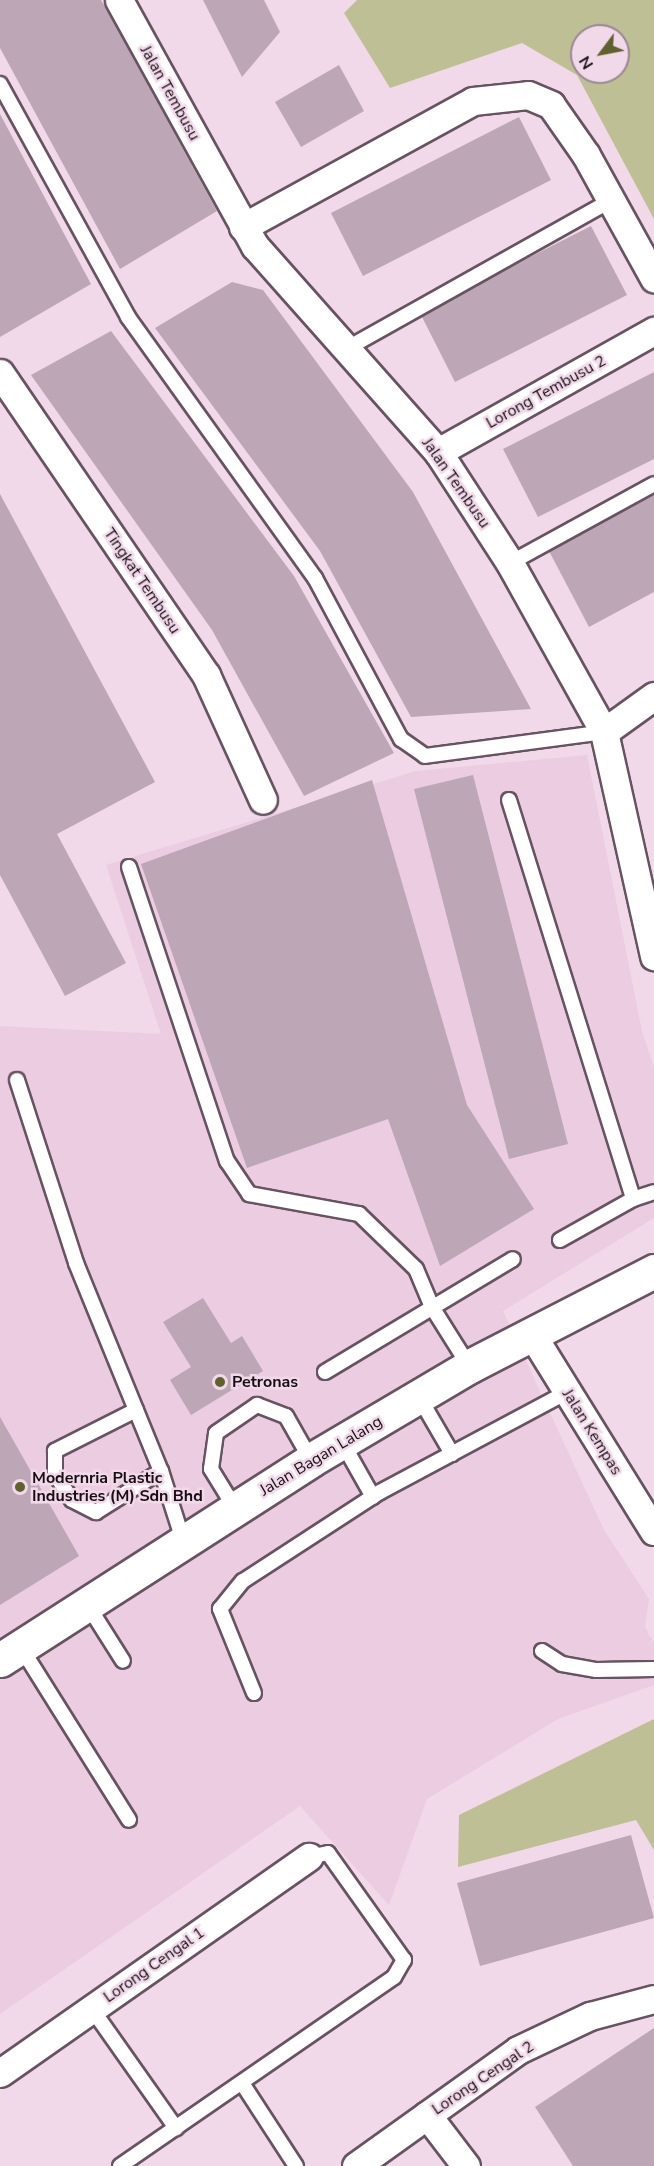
<!DOCTYPE html>
<style>
body{margin:0}
#map{position:relative;width:654px;height:2166px;overflow:hidden;background:#f1d9e9;font-family:"Nunito Sans",sans-serif}
div>[style]{position:absolute}
.built>*{inset:0;background:#ebcce1}
.green>*{inset:0;background:#bebf94}
.building>*{inset:0;background:#bda6b6}
.roads{filter:drop-shadow(2px 0 #675361) drop-shadow(-2px 0 #675361) drop-shadow(0 2px #675361) drop-shadow(0 -2px #675361)}
.lane>*{height:14px;margin:-7px;padding:0 7px;transform-origin:7px;border-radius:7px;background:#fff}
.street>*{height:27px;margin:-13.5px;padding:0 13.5px;transform-origin:13.5px;border-radius:13.5px;background:#fff}
.secondary>*{height:33px;margin:-16.5px;padding:0 16.5px;transform-origin:16.5px;border-radius:16.5px;background:#fff}
.dots>*{width:16px;height:16px;translate:-50% -50%;box-sizing:border-box;border:3px solid #f1d9e9;border-radius:50%}
span{translate:-50% -50%;white-space:nowrap;text-align:center;line-height:1.15;-webkit-text-stroke:5px #f1d9e9;paint-order:stroke}
.street-label{font-size:16px;color:#160e14}
.poi-label{font-size:16px;color:#160e14;font-weight:700}
.left{translate:0 -50%;text-align:left}
.north{position:absolute;left:570px;top:24px;width:60px;height:60px;box-sizing:border-box;background:#f1d9e9;border:2px solid #998894;border-radius:50%;rotate:238deg;font-size:16px;font-weight:700;line-height:24px;text-align:center;color:#160e14}
.north::after{content:'';display:block;margin:auto;width:21px;height:27px;background:#60612d;clip-path:polygon(50% 0,100% 100%,50% 72%,0 100%)}
</style>
<div id="map">
<div class="built">
<div style="clip-path:polygon(587px 755px,642px 1031px,654px 1067px,654px 1218px,503px 1311px,604px 1530px,649px 1599px,645px 1627px,654px 1643px,654px 1685px,558px 1719px,427px 1799px,389px 1905px,300px 1806px,0 2014px,0 1026px,161px 1034px,106px 865px,416px 771px)"></div>
</div>
<div class="green">
<div style="clip-path:polygon(evenodd,357px 0,654px 0,654px 219px,577px 75px,522px 43px,390px 88px,344px 13px,357px 0,582px 36px,618px 36px,618px 72px,582px 72px,582px 36px)"></div>
<div style="clip-path:polygon(654px 1719px,654px 1850px,636px 1820px,458px 1867px,459px 1815px)"></div>
</div>
<div class="building">
<div style="clip-path:polygon(0 0,101px 0,217px 211px,120px 269px,0 48px)"></div>
<div style="clip-path:polygon(203px 0,264px 0,280px 32px,242px 77px)"></div>
<div style="clip-path:polygon(339px 65px,364px 111px,301px 147px,275px 102px)"></div>
<div style="clip-path:polygon(0 114px,91px 284px,0 337px)"></div>
<div style="clip-path:polygon(519px 117px,551px 180px,363px 276px,331px 213px)"></div>
<div style="clip-path:polygon(591px 226px,627px 295px,455px 382px,420px 313px)"></div>
<div style="clip-path:polygon(232px 282px,263px 290px,413px 492px,531px 709px,411px 717px,320px 551px,155px 328px)"></div>
<div style="clip-path:polygon(111px 331px,294px 576px,394px 753px,304px 796px,212px 630px,31px 375px)"></div>
<div style="clip-path:polygon(654px 372px,654px 459px,538px 517px,503px 449px)"></div>
<div style="clip-path:polygon(0 494px,155px 782px,57px 834px,126px 963px,65px 996px,0 875px)"></div>
<div style="clip-path:polygon(654px 495px,654px 592px,589px 627px,549px 551px)"></div>
<div style="clip-path:polygon(473px 775px,568px 1144px,509px 1159px,414px 789px)"></div>
<div style="clip-path:polygon(372px 780px,467px 1105px,534px 1209px,440px 1266px,388px 1119px,247px 1168px,141px 864px)"></div>
<div style="clip-path:polygon(203px 1298px,231px 1343px,242px 1336px,263px 1371px,191px 1415px,170px 1380px,191px 1367px,163px 1322px)"></div>
<div style="clip-path:polygon(0 1417px,79px 1556px,0 1605px)"></div>
<div style="clip-path:polygon(631px 1835px,654px 1918px,480px 1966px,457px 1883px)"></div>
<div style="clip-path:polygon(654px 2028px,654px 2166px,573px 2166px,535px 2107px)"></div>
</div>
<div class="roads">
<div class="lane">
<div style="left:0;top:84px;width:266px;rotate:61.2deg"></div>
<div style="left:128px;top:317px;width:321px;rotate:54.4deg"></div>
<div style="left:315px;top:578px;width:183px;rotate:61.9deg"></div>
<div style="left:401px;top:739px;width:29px;rotate:35deg"></div>
<div style="left:425px;top:756px;width:181px;rotate:-7.6deg"></div>
<div style="left:346px;top:349px;width:303px;rotate:-29.3deg"></div>
<div style="left:510px;top:563px;width:164px;rotate:-28.7deg"></div>
<div style="left:509px;top:800px;width:418px;rotate:72.7deg"></div>
<div style="left:129px;top:867px;width:310px;rotate:71.6deg"></div>
<div style="left:227px;top:1161px;width:40px;rotate:56deg"></div>
<div style="left:249px;top:1194px;width:112px;rotate:10.3deg"></div>
<div style="left:359px;top:1214px;width:79px;rotate:44deg"></div>
<div style="left:416px;top:1269px;width:41px;rotate:67.2deg"></div>
<div style="left:432px;top:1307px;width:70px;rotate:57.9deg"></div>
<div style="left:17px;top:1080px;width:192px;rotate:72.1deg"></div>
<div style="left:76px;top:1263px;width:225px;rotate:67.8deg"></div>
<div style="left:161px;top:1471px;width:72px;rotate:72.3deg"></div>
<div style="left:560px;top:1240px;width:84px;rotate:-29.3deg"></div>
<div style="left:633px;top:1199px;width:22px;rotate:-18deg"></div>
<div style="left:325px;top:1372px;width:219px;rotate:-31deg"></div>
<div style="left:419px;top:1397px;width:66px;rotate:59.9deg"></div>
<div style="left:136px;top:1410px;width:91px;rotate:153.2deg"></div>
<div style="left:55px;top:1451px;width:23px;rotate:90deg"></div>
<div style="left:55px;top:1474px;width:31px;rotate:57deg"></div>
<div style="left:72px;top:1500px;width:27px;rotate:27deg"></div>
<div style="left:96px;top:1512px;width:77px;rotate:-32.2deg"></div>
<div style="left:342px;top:1442px;width:63px;rotate:60.6deg"></div>
<div style="left:235px;top:1508px;width:46px;rotate:-121.6deg"></div>
<div style="left:211px;top:1469px;width:36px;rotate:-82deg"></div>
<div style="left:216px;top:1433px;width:50px;rotate:-34.3deg"></div>
<div style="left:257px;top:1405px;width:31px;rotate:21deg"></div>
<div style="left:286px;top:1416px;width:51px;rotate:60.4deg"></div>
<div style="left:87px;top:1604px;width:67px;rotate:57.7deg"></div>
<div style="left:20px;top:1646px;width:205px;rotate:57.9deg"></div>
<div style="left:542px;top:1651px;width:24px;rotate:33deg"></div>
<div style="left:562px;top:1664px;width:35px;rotate:10deg"></div>
<div style="left:596px;top:1670px;width:58px;rotate:-1deg"></div>
<div style="left:254px;top:1693px;width:91px;rotate:-112deg"></div>
<div style="left:220px;top:1609px;width:36px;rotate:-51deg"></div>
<div style="left:243px;top:1581px;width:163px;rotate:-33deg"></div>
<div style="left:380px;top:1492px;width:212px;rotate:-28.1deg"></div>
<div style="left:92px;top:2009px;width:146px;rotate:54.8deg"></div>
<div style="left:242px;top:2083px;width:99px;rotate:57deg"></div>
<div style="left:120px;top:2166px;width:333px;rotate:-34.6deg"></div>
<div style="left:394px;top:1977px;width:20px;rotate:-60deg"></div>
<div style="left:404px;top:1960px;width:131px;rotate:-125.4deg"></div>
<div style="left:328px;top:1853px;width:19px;rotate:168deg"></div>
</div>
<div class="street">
<div style="left:119px;top:0;width:281px;rotate:61.1deg"></div>
<div style="left:255px;top:246px;width:276px;rotate:48.4deg"></div>
<div style="left:438px;top:452px;width:132px;rotate:57deg"></div>
<div style="left:510px;top:563px;width:193px;rotate:60.9deg"></div>
<div style="left:604px;top:732px;width:230px;rotate:77.4deg"></div>
<div style="left:243px;top:227px;width:262px;rotate:-28.7deg"></div>
<div style="left:473px;top:101px;width:55px;rotate:-6.2deg"></div>
<div style="left:528px;top:95px;width:25px;rotate:23deg"></div>
<div style="left:551px;top:105px;width:61px;rotate:55deg"></div>
<div style="left:586px;top:155px;width:141px;rotate:61.1deg"></div>
<div style="left:0;top:373px;width:366px;rotate:55.7deg"></div>
<div style="left:206px;top:675px;width:137px;rotate:65.5deg"></div>
<div style="left:438px;top:452px;width:248px;rotate:-29.3deg"></div>
<div style="left:604px;top:732px;width:62px;rotate:-35.8deg"></div>
<div style="left:531px;top:1333px;width:233px;rotate:58.2deg"></div>
<div style="left:0;top:2073px;width:377px;rotate:-35deg"></div>
<div style="left:427px;top:2115px;width:64px;rotate:52.6deg"></div>
<div style="left:356px;top:2166px;width:199px;rotate:-35.6deg"></div>
<div style="left:518px;top:2050px;width:80px;rotate:-25.3deg"></div>
<div style="left:590px;top:2016px;width:66px;rotate:-14.9deg"></div>
</div>
<div class="secondary">
<div style="left:0;top:1660px;width:370px;rotate:-32.7deg"></div>
<div style="left:311px;top:1460px;width:185px;rotate:-30.6deg"></div>
<div style="left:470px;top:1366px;width:207px;rotate:-27.3deg"></div>
</div>
</div>
<div class="dots">
<div style="left:220px;top:1382px;background:#60612d"></div>
<div style="left:20px;top:1487px;background:#60612d"></div>
</div>
<div class="street-label">
<span style="left:170px;top:93px;rotate:61deg">Jalan Tembusu</span>
<span style="left:546px;top:392px;rotate:-29deg">Lorong Tembusu 2</span>
<span style="left:456px;top:483px;rotate:55deg">Jalan Tembusu</span>
<span style="left:142px;top:581px;rotate:56deg">Tingkat Tembusu</span>
<span style="left:592px;top:1432px;rotate:58deg">Jalan Kempas</span>
<span style="left:321px;top:1456px;rotate:-31deg">Jalan Bagan Lalang</span>
<span style="left:154px;top:1965px;rotate:-35deg">Lorong Cengal 1</span>
<span style="left:483px;top:2078px;rotate:-34deg">Lorong Cengal 2</span>
</div>
<div class="poi-label">
<span class="left" style="left:232px;top:1382px">Petronas</span>
<span class="left" style="left:32px;top:1487px">Modernria Plastic<br>Industries (M) Sdn Bhd</span>
</div>
<div class="north">N</div>
</div>
